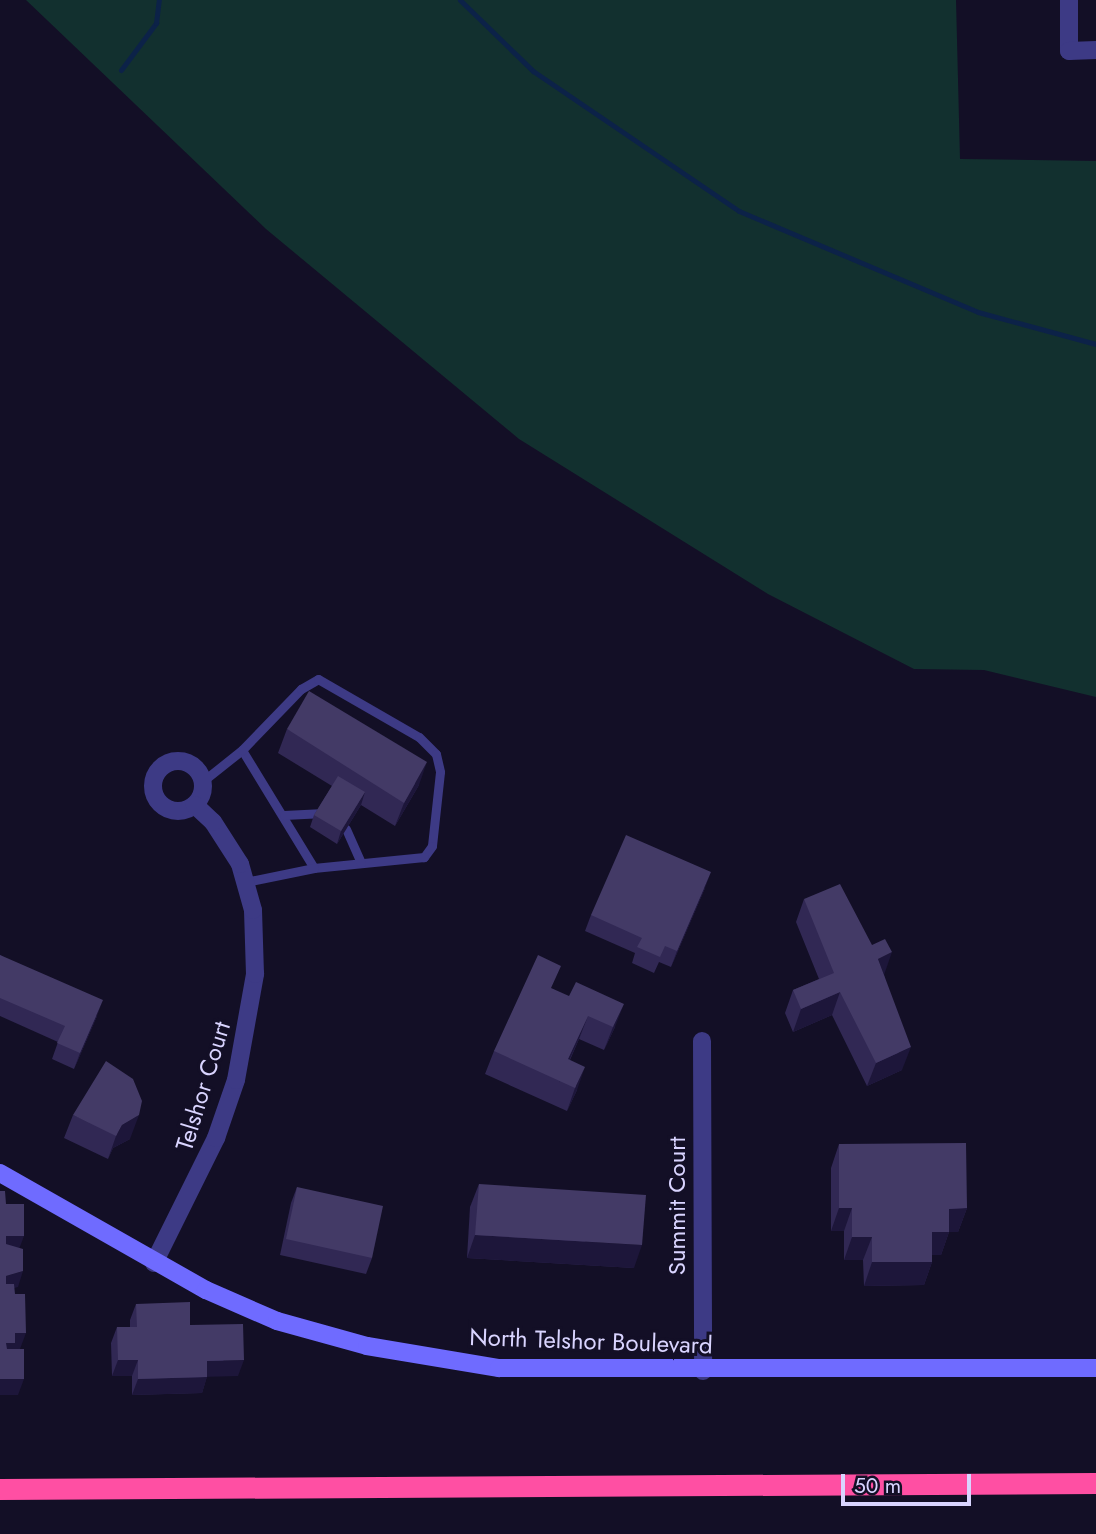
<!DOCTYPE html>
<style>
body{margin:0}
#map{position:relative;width:1096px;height:1534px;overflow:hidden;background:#130f26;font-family:Jost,sans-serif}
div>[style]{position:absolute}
.green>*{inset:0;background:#12302f}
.stream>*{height:5px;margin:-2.5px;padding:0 2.5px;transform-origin:2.5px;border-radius:2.5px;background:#0c2248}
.lane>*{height:9px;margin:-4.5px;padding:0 4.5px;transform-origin:4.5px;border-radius:4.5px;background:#3d3a85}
.street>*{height:18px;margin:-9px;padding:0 9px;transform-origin:9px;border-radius:9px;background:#3d3a85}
.street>.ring{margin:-9px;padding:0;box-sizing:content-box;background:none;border:18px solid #3d3a85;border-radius:50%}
.secondary>*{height:18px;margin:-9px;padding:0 9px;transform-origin:9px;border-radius:9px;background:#6f6bff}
.highway>*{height:21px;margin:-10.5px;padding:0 10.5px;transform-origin:10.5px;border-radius:10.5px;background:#ff4fa3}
.wall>*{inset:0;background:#312854}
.shaded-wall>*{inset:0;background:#1d163a}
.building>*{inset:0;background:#433a66}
span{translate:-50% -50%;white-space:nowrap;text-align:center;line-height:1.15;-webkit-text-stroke:6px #130f26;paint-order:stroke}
.street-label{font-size:24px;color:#d9d4ff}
.scale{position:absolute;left:841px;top:1474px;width:130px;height:32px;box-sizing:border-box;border:4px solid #d9d4ff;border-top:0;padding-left:9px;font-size:21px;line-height:24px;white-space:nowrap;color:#d9d4ff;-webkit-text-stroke:5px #130f26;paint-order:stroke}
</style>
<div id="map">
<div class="green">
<div style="clip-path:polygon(26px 0,956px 0,960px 159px,1096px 161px,1096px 697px,984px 670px,914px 669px,768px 594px,519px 439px,266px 229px)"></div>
</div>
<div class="stream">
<div style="left:460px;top:0;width:102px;rotate:44.2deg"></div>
<div style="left:533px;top:71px;width:249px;rotate:34.2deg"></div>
<div style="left:739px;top:211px;width:259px;rotate:22.9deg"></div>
<div style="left:978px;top:312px;width:122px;rotate:15.2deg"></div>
<div style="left:121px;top:70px;width:59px;rotate:-53.3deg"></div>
<div style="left:156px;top:23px;width:23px;rotate:-83deg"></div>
</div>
<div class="lane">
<div style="left:242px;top:750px;width:138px;rotate:58.6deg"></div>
<div style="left:203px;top:781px;width:50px;rotate:-38.5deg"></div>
<div style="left:242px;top:750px;width:85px;rotate:-46deg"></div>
<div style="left:301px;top:689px;width:20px;rotate:-30deg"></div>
<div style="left:318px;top:679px;width:116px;rotate:29.9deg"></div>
<div style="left:419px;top:737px;width:24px;rotate:45deg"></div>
<div style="left:436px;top:754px;width:18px;rotate:77deg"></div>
<div style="left:440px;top:772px;width:74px;rotate:96.2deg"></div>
<div style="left:432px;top:846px;width:14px;rotate:126deg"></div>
<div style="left:424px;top:857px;width:111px;rotate:174.3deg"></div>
<div style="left:314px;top:868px;width:70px;rotate:168.5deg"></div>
<div style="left:284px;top:815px;width:35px;rotate:-3deg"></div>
<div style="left:346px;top:829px;width:37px;rotate:66deg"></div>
</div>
<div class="street">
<div style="left:1069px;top:0;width:51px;rotate:90deg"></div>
<div style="left:1069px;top:51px;width:27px;rotate:-2deg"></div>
<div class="ring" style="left:153px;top:761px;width:32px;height:32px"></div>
<div style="left:702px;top:1041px;width:330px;rotate:89.8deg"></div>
<div style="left:154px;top:1263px;width:140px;rotate:-63.6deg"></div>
<div style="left:216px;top:1138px;width:61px;rotate:-71deg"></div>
<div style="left:236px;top:1080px;width:108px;rotate:-79.8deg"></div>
<div style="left:255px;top:974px;width:64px;rotate:-91.8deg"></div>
<div style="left:253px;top:910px;width:48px;rotate:-105.8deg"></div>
<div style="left:240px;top:864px;width:50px;rotate:-122.7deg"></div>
<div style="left:213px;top:822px;width:25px;rotate:-137deg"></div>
</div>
<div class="secondary">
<div style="left:0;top:1173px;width:237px;rotate:29.6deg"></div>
<div style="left:206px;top:1290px;width:77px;rotate:23.6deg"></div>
<div style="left:277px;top:1321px;width:93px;rotate:15.5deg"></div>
<div style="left:367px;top:1346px;width:134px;rotate:9.5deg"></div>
<div style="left:499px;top:1368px;width:597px"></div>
</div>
<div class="highway">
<div style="left:0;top:1489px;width:1096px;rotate:-0.31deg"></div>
</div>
<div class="wall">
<div style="clip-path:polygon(287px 729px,419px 785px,395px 826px,361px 805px,337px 844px,310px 827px,314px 815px,332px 786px,278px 753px)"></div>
<div style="clip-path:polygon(705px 888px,671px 967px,659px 962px,654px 973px,632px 963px,635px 953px,585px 931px,591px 915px)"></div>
<div style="clip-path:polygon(804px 899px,884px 975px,902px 1070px,867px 1086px,832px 1015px,793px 1032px,785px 1013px,793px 990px,819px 979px,796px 922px)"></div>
<div style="clip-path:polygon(0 955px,97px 1016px,74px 1069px,52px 1059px,58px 1042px,0 1016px)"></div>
<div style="clip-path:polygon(553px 989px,615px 1027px,604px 1050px,579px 1039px,570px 1060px,577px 1090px,567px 1111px,485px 1074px,494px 1051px)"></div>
<div style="clip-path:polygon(73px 1115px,130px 1139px,113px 1148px,108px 1159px,64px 1138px)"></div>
<div style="clip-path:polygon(839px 1144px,967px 1208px,958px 1232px,949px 1232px,941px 1255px,932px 1255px,932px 1262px,924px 1285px,864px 1286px,863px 1260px,844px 1260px,844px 1231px,831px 1231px,831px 1168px)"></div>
<div style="clip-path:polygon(479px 1184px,634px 1268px,467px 1258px,470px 1207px)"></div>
<div style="clip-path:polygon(297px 1187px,372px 1258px,366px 1274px,280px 1255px,291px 1203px)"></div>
<div style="clip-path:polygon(136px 1304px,190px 1325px,238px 1376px,207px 1376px,202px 1393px,132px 1395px,132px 1376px,112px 1376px,111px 1343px,117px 1327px,130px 1327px,130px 1320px)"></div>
</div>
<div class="shaded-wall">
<div style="clip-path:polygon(427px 762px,419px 785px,395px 826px,404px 803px)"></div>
<div style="clip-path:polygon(365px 792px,361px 805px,337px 844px,341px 831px)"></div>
<div style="clip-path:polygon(711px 872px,705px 888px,671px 967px,677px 951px)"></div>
<div style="clip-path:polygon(892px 952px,884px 975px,878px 959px)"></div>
<div style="clip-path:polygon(840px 992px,832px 1015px,793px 1032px,801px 1009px)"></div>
<div style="clip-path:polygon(103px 1000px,97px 1016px,74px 1069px,80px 1053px)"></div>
<div style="clip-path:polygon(624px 1004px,615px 1027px,604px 1050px,613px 1027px)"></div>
<div style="clip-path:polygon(588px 1016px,579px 1039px,559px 1083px,568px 1059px)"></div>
<div style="clip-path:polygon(911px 1047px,902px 1070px,867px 1086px,876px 1063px)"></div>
<div style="clip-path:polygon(585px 1067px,577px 1090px,567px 1111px,575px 1088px)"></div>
<div style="clip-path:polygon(139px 1115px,130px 1139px,113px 1148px,108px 1159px,116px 1136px,122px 1125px)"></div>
<div style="clip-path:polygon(839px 1208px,852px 1208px,844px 1231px,831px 1231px)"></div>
<div style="clip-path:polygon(967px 1208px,958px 1232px,941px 1232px,949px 1209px)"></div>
<div style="clip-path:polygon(932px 1232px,949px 1232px,941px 1255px,923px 1255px)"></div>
<div style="clip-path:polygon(475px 1235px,642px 1245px,634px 1268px,467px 1258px)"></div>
<div style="clip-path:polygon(6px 1236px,24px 1236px,18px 1252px,0 1252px)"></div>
<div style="clip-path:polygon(852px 1237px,872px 1237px,863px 1260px,844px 1260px)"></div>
<div style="clip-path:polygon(872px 1262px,932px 1262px,924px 1285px,864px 1286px)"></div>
<div style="clip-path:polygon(23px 1271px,18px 1287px,0 1292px,6px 1276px)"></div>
<div style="clip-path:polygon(15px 1333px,26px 1333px,20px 1349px,1px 1359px,6px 1343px)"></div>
<div style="clip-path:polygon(118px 1360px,138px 1360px,132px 1376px,112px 1376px)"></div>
<div style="clip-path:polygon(244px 1360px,238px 1376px,201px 1377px,207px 1361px)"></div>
<div style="clip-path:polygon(207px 1377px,202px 1393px,132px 1395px,138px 1379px)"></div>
<div style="clip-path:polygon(0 1379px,24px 1379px,18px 1395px,0 1395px)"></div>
</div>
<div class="building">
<div style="clip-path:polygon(309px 691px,427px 762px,404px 803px,287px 729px)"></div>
<div style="clip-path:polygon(338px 776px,365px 792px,341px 831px,314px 815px)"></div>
<div style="clip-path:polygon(626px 835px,711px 872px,677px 951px,665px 946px,660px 957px,637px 947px,642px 938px,591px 915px)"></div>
<div style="clip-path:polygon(840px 884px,872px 945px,885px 939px,892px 952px,878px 959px,911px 1047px,876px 1063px,840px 992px,801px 1009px,793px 990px,834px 973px,804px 899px)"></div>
<div style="clip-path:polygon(0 955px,103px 1000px,80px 1053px,57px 1043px,65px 1026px,0 998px)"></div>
<div style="clip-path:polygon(538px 955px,561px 966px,551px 988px,569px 996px,576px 982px,624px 1004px,613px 1027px,588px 1016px,568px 1059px,585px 1067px,575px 1088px,494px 1051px)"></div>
<div style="clip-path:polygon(106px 1061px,133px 1079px,142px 1101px,139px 1115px,122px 1125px,116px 1136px,73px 1115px)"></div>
<div style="clip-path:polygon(966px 1143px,967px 1208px,949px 1209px,949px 1232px,932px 1232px,932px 1262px,872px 1262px,872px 1237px,852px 1237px,852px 1208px,839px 1208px,839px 1144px)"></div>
<div style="clip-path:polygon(479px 1184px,646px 1195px,642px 1245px,475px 1235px)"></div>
<div style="clip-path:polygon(297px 1187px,383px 1206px,372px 1258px,286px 1239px)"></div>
<div style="clip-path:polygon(0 1191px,5px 1191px,6px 1204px,24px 1204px,24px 1236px,6px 1236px,6px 1244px,23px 1249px,23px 1271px,6px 1276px,6px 1284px,14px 1284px,15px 1294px,25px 1294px,26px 1333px,15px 1333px,15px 1343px,6px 1343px,7px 1349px,24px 1349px,24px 1379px,0 1379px)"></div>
<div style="clip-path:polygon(190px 1302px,190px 1325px,243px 1324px,244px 1360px,207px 1361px,207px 1377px,138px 1379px,138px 1360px,118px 1360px,117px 1327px,137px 1327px,136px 1304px)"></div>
</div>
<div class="street-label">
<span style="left:203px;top:1086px;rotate:-73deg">Telshor Court</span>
<span style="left:677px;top:1206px;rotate:-90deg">Summit Court</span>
<span style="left:591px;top:1341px;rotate:2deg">North Telshor Boulevard</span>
</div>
<div class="scale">50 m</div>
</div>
